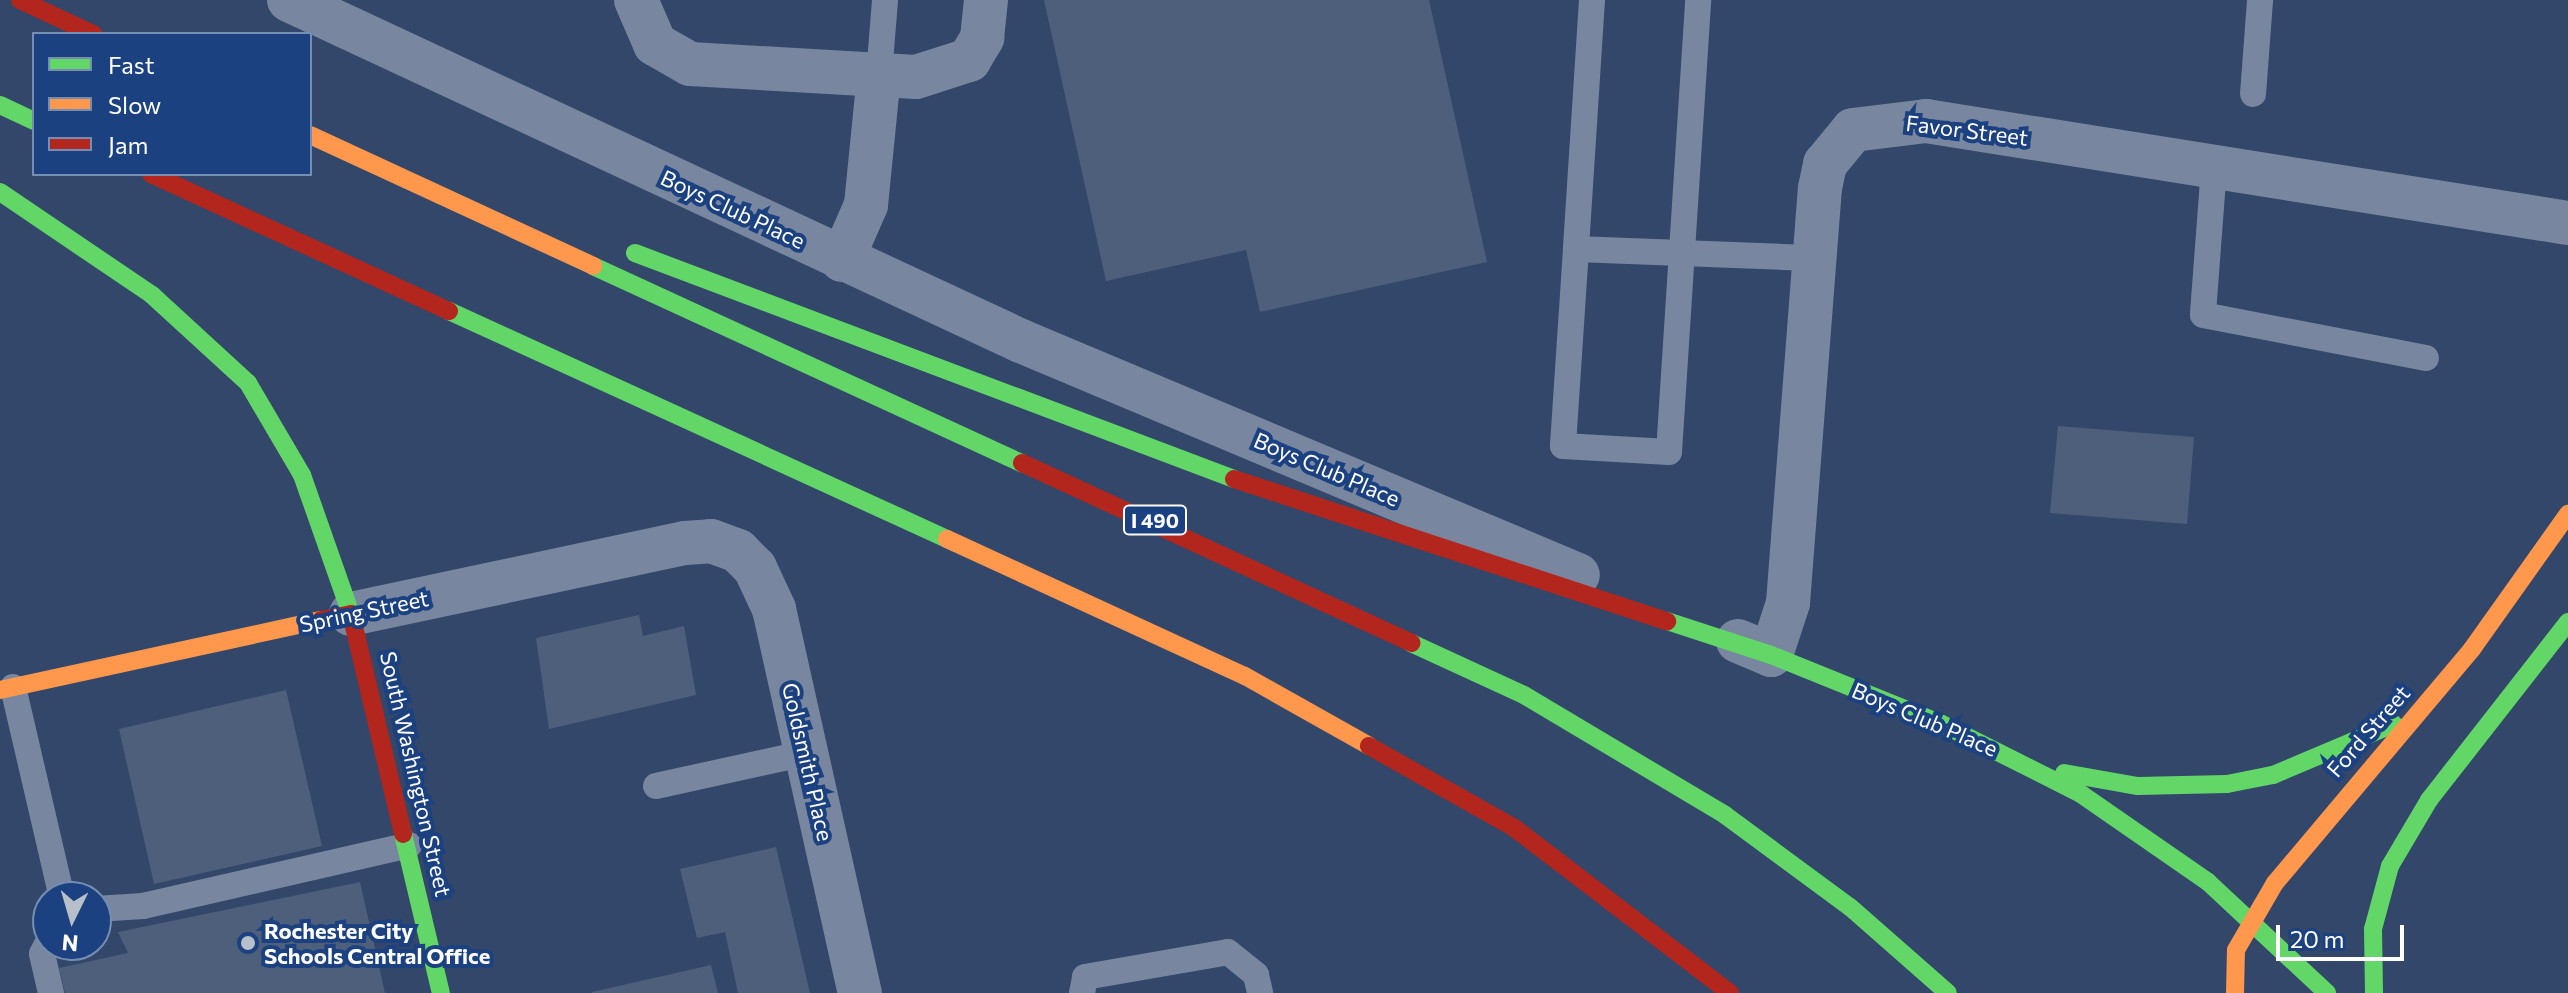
<!DOCTYPE html>
<style>
body{margin:0}
#map{position:relative;width:2568px;height:993px;overflow:hidden;background:#324769;font-family:Commissioner,sans-serif}
div>[style]{position:absolute}
.building>*{inset:0;background:#4e5f7b}
.lane>*{height:26px;margin:-13px;padding:0 13px;transform-origin:13px;border-radius:13px;background:#78879f}
.street>*{height:44px;margin:-22px;padding:0 22px;transform-origin:22px;border-radius:22px;background:#78879f}
.fast>*{height:18px;margin:-9px;padding:0 9px;transform-origin:9px;border-radius:9px;background:#63d668}
.slow>*{height:18px;margin:-9px;padding:0 9px;transform-origin:9px;border-radius:9px;background:#ff974d}
.jam>*{height:18px;margin:-9px;padding:0 9px;transform-origin:9px;border-radius:9px;background:#b3261e}
.dots>*{width:22px;height:22px;translate:-50% -50%;box-sizing:border-box;border:4px solid #1b4180;border-radius:50%}
span{translate:-50% -50%;white-space:nowrap;text-align:center;line-height:1.15;-webkit-text-stroke:8px #1b4180;paint-order:stroke}
.shield-label span{padding:2px 6px;background:#1b4180;border:2px solid;border-radius:6px;-webkit-text-stroke-width:0}
.shield-label{font-size:20px;color:#fff;font-weight:700}
.street-label{font-size:22px;color:#fff}
.poi-label{font-size:22px;color:#fff;font-weight:700}
.left{translate:0 -50%;text-align:left}
.legend{position:absolute;left:32px;top:32px;width:280px;height:144px;box-sizing:border-box;background:#1b4180;border:2px solid #768db3;margin:0;padding:10px 14px;list-style:none;font-size:24px;color:#fff}
.legend li{display:flex;align-items:center;gap:16px;height:40px}
.legend b{width:40px;border:2px solid #768db3}
.north{position:absolute;left:32px;top:881px;width:80px;height:80px;box-sizing:border-box;background:#1b4180;border:2px solid #768db3;border-radius:50%;rotate:185deg;font-size:22px;font-weight:700;line-height:32px;text-align:center;color:#fff}
.north::after{content:'';display:block;margin:auto;width:28px;height:36px;background:#b7bfca;clip-path:polygon(50% 0,100% 100%,50% 72%,0 100%)}
.scale{position:absolute;left:2276px;top:925px;width:128px;height:36px;box-sizing:border-box;border:4px solid #fff;border-top:0;padding-left:10px;font-size:24px;line-height:28px;white-space:nowrap;color:#fff;-webkit-text-stroke:6px #1b4180;paint-order:stroke}
</style>
<div id="map">
<div class="building">
<div style="clip-path:polygon(1044px 0,1429px 0,1487px 262px,1260px 312px,1246px 250px,1106px 281px)"></div>
<div style="clip-path:polygon(2058px 426px,2194px 437px,2187px 524px,2050px 513px)"></div>
<div style="clip-path:polygon(639px 615px,643px 636px,684px 626px,696px 695px,549px 729px,536px 638px)"></div>
<div style="clip-path:polygon(286px 690px,322px 846px,154px 884px,119px 729px)"></div>
<div style="clip-path:polygon(776px 847px,810px 993px,738px 993px,725px 932px,697px 938px,680px 869px)"></div>
<div style="clip-path:polygon(360px 882px,385px 993px,65px 993px,59px 968px,128px 953px,118px 932px)"></div>
<div style="clip-path:polygon(711px 965px,718px 993px,592px 993px,592px 992px)"></div>
</div>
<div class="lane">
<div style="left:1592px;top:0;width:250px;rotate:93.7deg"></div>
<div style="left:1576px;top:249px;width:239px;rotate:2.2deg"></div>
<div style="left:879px;top:75px;width:75px;rotate:-85.4deg"></div>
<div style="left:2253px;top:94px;width:94px;rotate:-85.7deg"></div>
<div style="left:2214px;top:167px;width:148px;rotate:94.3deg"></div>
<div style="left:2203px;top:315px;width:227px;rotate:10.9deg"></div>
<div style="left:1576px;top:249px;width:197px;rotate:93.8deg"></div>
<div style="left:1563px;top:446px;width:106px;rotate:3.2deg"></div>
<div style="left:1669px;top:452px;width:453px;rotate:-86.3deg"></div>
<div style="left:13px;top:687px;width:216px;rotate:76.9deg"></div>
<div style="left:656px;top:786px;width:154px;rotate:-12.4deg"></div>
<div style="left:96px;top:909px;width:47px;rotate:-3.7deg"></div>
<div style="left:143px;top:906px;width:273px;rotate:-12.9deg"></div>
<div style="left:48px;top:942px;width:13px;rotate:117deg"></div>
<div style="left:42px;top:954px;width:40px;rotate:77deg"></div>
<div style="left:1082px;top:993px;width:16px;rotate:-79deg"></div>
<div style="left:1085px;top:977px;width:145px;rotate:-9.9deg"></div>
<div style="left:1228px;top:952px;width:36px;rotate:39deg"></div>
<div style="left:1256px;top:975px;width:18px;rotate:77deg"></div>
</div>
<div class="street">
<div style="left:289px;top:0;width:808px;rotate:24.98deg"></div>
<div style="left:1021px;top:341px;width:604px;rotate:22.79deg"></div>
<div style="left:636px;top:0;width:48px;rotate:66.6deg"></div>
<div style="left:655px;top:44px;width:40px;rotate:29.7deg"></div>
<div style="left:690px;top:64px;width:226px;rotate:3.3deg"></div>
<div style="left:916px;top:77px;width:56px;rotate:-17.8deg"></div>
<div style="left:969px;top:60px;width:26px;rotate:-59deg"></div>
<div style="left:982px;top:38px;width:38px;rotate:-84deg"></div>
<div style="left:842px;top:260px;width:60px;rotate:-66.4deg"></div>
<div style="left:866px;top:205px;width:131px;rotate:-84.3deg"></div>
<div style="left:351px;top:614px;width:341px;rotate:-12deg"></div>
<div style="left:685px;top:543px;width:26px;rotate:-4deg"></div>
<div style="left:711px;top:541px;width:29px;rotate:20deg"></div>
<div style="left:738px;top:551px;width:24px;rotate:45deg"></div>
<div style="left:755px;top:568px;width:45px;rotate:65.1deg"></div>
<div style="left:774px;top:609px;width:394px;rotate:77.4deg"></div>
<div style="left:1738px;top:641px;width:36px;rotate:23deg"></div>
<div style="left:1771px;top:655px;width:55px;rotate:-71.9deg"></div>
<div style="left:1788px;top:603px;width:416px;rotate:-85.6deg"></div>
<div style="left:1820px;top:188px;width:25px;rotate:-78deg"></div>
<div style="left:1825px;top:164px;width:44px;rotate:-50.5deg"></div>
<div style="left:1853px;top:130px;width:74px;rotate:-7deg"></div>
<div style="left:1926px;top:121px;width:650px;rotate:9.03deg"></div>
</div>
<div class="fast">
<div style="left:0;top:105px;width:38px;rotate:25deg"></div>
<div style="left:0;top:192px;width:184px;rotate:34.1deg"></div>
<div style="left:152px;top:295px;width:130px;rotate:42.5deg"></div>
<div style="left:248px;top:383px;width:107px;rotate:59.6deg"></div>
<div style="left:302px;top:475px;width:147px;rotate:70.6deg"></div>
<div style="left:635px;top:253px;width:640px;rotate:20.67deg"></div>
<div style="left:593px;top:266px;width:472px;rotate:24.7deg"></div>
<div style="left:449px;top:311px;width:548px;rotate:24.6deg"></div>
<div style="left:1667px;top:621px;width:109px;rotate:18.1deg"></div>
<div style="left:1411px;top:643px;width:124px;rotate:24.7deg"></div>
<div style="left:1524px;top:695px;width:234px;rotate:30.8deg"></div>
<div style="left:1725px;top:815px;width:155px;rotate:36.4deg"></div>
<div style="left:1850px;top:907px;width:130px;rotate:41.3deg"></div>
<div style="left:1771px;top:655px;width:184px;rotate:22deg"></div>
<div style="left:1942px;top:724px;width:156px;rotate:26.7deg"></div>
<div style="left:2081px;top:794px;width:155px;rotate:34.7deg"></div>
<div style="left:2208px;top:882px;width:163px;rotate:43deg"></div>
<div style="left:2064px;top:773px;width:75px;rotate:10deg"></div>
<div style="left:2138px;top:786px;width:89px;rotate:-1.3deg"></div>
<div style="left:2227px;top:784px;width:47px;rotate:-11.1deg"></div>
<div style="left:2273px;top:775px;width:131px;rotate:-22.9deg"></div>
<div style="left:403px;top:834px;width:163px;rotate:76.6deg"></div>
<div style="left:2374px;top:993px;width:64px;rotate:-90.9deg"></div>
<div style="left:2373px;top:929px;width:65px;rotate:-74.9deg"></div>
<div style="left:2390px;top:866px;width:77px;rotate:-59.4deg"></div>
<div style="left:2429px;top:800px;width:226px;rotate:-52deg"></div>
</div>
<div class="slow">
<div style="left:310px;top:135px;width:312px;rotate:24.8deg"></div>
<div style="left:947px;top:539px;width:328px;rotate:24.7deg"></div>
<div style="left:1245px;top:676px;width:142px;rotate:29.4deg"></div>
<div style="left:0;top:690px;width:329px;rotate:-12.3deg"></div>
<div style="left:2235px;top:993px;width:43px;rotate:-88.7deg"></div>
<div style="left:2236px;top:950px;width:78px;rotate:-59.8deg"></div>
<div style="left:2275px;top:883px;width:306px;rotate:-49.9deg"></div>
<div style="left:2472px;top:649px;width:166px;rotate:-54.6deg"></div>
</div>
<div class="jam">
<div style="left:20px;top:0;width:81px;rotate:25deg"></div>
<div style="left:151px;top:174px;width:328px;rotate:24.7deg"></div>
<div style="left:1022px;top:463px;width:429px;rotate:24.8deg"></div>
<div style="left:1234px;top:479px;width:456px;rotate:18.2deg"></div>
<div style="left:321px;top:620px;width:31px;rotate:-11deg"></div>
<div style="left:351px;top:614px;width:226px;rotate:76.7deg"></div>
<div style="left:1369px;top:746px;width:165px;rotate:29.4deg"></div>
<div style="left:1513px;top:827px;width:273px;rotate:37.4deg"></div>
</div>
<div class="dots">
<div style="left:248px;top:943px;background:#b7bfca"></div>
</div>
<div class="shield-label">
<span style="left:1155px;top:520px">I 490</span>
</div>
<div class="street-label">
<span style="left:1967px;top:130px;rotate:7deg">Favor Street</span>
<span style="left:733px;top:209px;rotate:25deg">Boys Club Place</span>
<span style="left:1327px;top:469px;rotate:23deg">Boys Club Place</span>
<span style="left:364px;top:611px;rotate:-12deg">Spring Street</span>
<span style="left:1925px;top:719px;rotate:23deg">Boys Club Place</span>
<span style="left:2368px;top:731px;rotate:-49deg">Ford Street</span>
<span style="left:808px;top:762px;rotate:77deg">Goldsmith Place</span>
<span style="left:416px;top:774px;rotate:77deg">South Washington Street</span>
</div>
<div class="poi-label">
<span class="left" style="left:264px;top:943px">Rochester City<br>Schools Central Office</span>
</div>
<ul class="legend">
<li><b style="height:10px;background:#63d668"></b>Fast</li>
<li><b style="height:10px;background:#ff974d"></b>Slow</li>
<li><b style="height:10px;background:#b3261e"></b>Jam</li>
</ul>
<div class="north">N</div>
<div class="scale">20 m</div>
</div>
